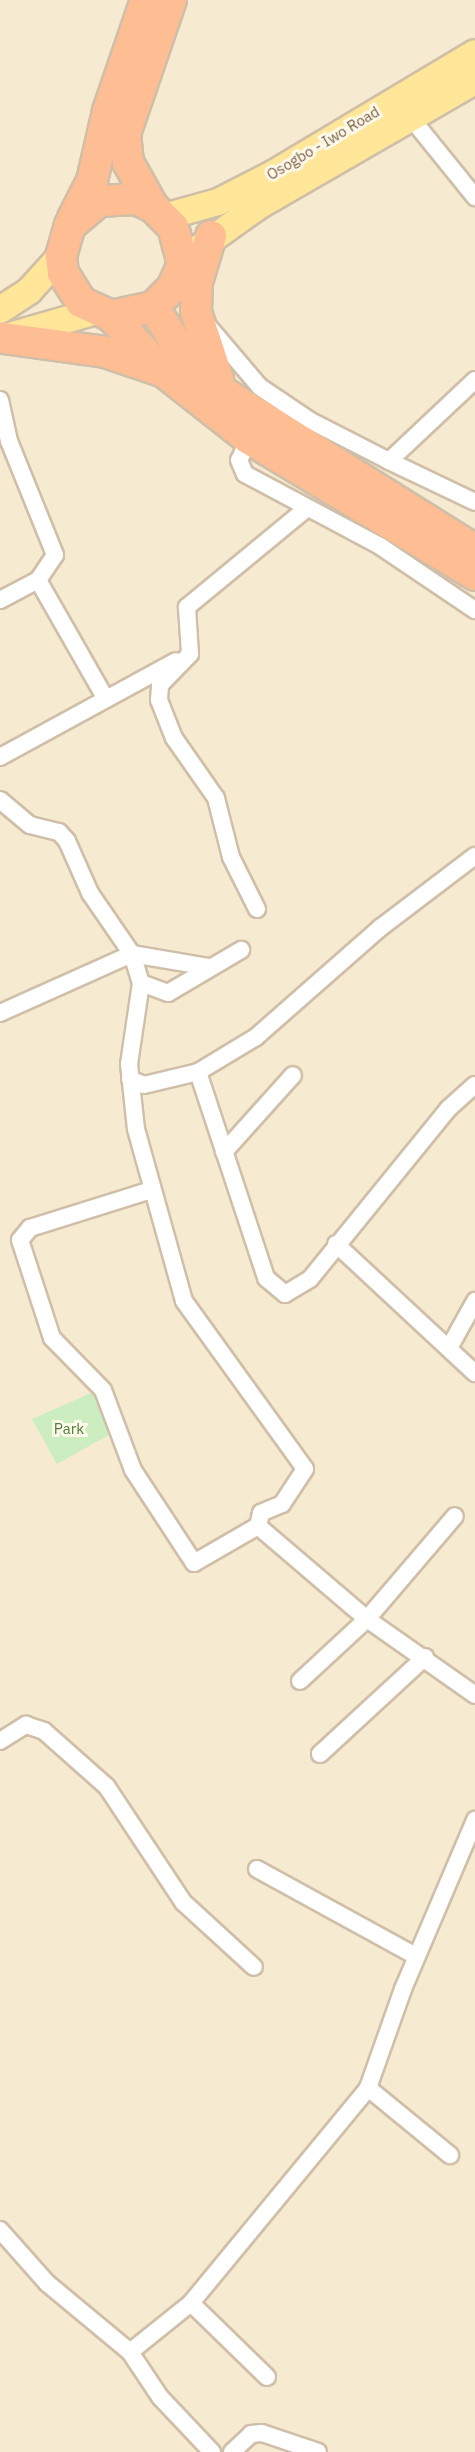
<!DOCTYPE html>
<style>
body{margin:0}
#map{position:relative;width:475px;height:2452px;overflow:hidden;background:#fef7e2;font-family:"IBM Plex Sans",sans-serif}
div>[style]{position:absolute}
.residential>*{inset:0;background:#f6ead0}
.green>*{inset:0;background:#ccedbf}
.roads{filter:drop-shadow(2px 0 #d0bfa8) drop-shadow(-2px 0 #d0bfa8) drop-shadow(0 2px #d0bfa8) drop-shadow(0 -2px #d0bfa8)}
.street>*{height:16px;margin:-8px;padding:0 8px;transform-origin:8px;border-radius:8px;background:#fff}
.primary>*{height:26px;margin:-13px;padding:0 13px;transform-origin:13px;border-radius:13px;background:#ffe698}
.highway>*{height:30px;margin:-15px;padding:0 15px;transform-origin:15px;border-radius:15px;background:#febd93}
span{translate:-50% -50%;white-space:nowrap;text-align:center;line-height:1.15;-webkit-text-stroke:6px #fff9ea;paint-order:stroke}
.street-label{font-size:15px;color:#785e46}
.park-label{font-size:15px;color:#487f3d}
</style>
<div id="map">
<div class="residential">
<div style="clip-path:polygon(0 0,475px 0,475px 2452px,0 2452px)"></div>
</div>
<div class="green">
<div style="clip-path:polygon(94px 1392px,114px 1432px,57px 1464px,32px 1419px)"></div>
</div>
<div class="roads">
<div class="street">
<div style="left:411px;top:118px;width:102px;rotate:51deg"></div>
<div style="left:208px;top:326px;width:80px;rotate:49.6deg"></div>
<div style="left:260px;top:387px;width:59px;rotate:34deg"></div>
<div style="left:309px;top:420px;width:90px;rotate:27.1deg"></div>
<div style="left:389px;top:461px;width:118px;rotate:-43.3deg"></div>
<div style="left:0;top:400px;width:42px;rotate:77.6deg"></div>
<div style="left:9px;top:441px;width:123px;rotate:68deg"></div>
<div style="left:55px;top:555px;width:30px;rotate:124deg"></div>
<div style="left:38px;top:580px;width:43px;rotate:152.2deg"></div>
<div style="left:249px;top:439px;width:23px;rotate:115deg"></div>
<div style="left:239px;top:460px;width:15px;rotate:67deg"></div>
<div style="left:245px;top:474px;width:153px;rotate:28.1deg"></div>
<div style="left:380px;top:546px;width:115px;rotate:34deg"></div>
<div style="left:389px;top:461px;width:95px;rotate:25.5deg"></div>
<div style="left:38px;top:580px;width:137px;rotate:60.3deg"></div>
<div style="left:0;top:757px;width:200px;rotate:-28.6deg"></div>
<div style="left:0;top:800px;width:39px;rotate:40deg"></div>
<div style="left:30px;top:825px;width:30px;rotate:14deg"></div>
<div style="left:59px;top:832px;width:12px;rotate:48deg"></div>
<div style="left:67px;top:841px;width:57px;rotate:66.1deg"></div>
<div style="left:90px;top:893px;width:74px;rotate:55.5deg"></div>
<div style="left:132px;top:954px;width:30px;rotate:73deg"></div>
<div style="left:141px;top:983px;width:82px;rotate:98.4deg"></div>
<div style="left:129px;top:1064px;width:65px;rotate:83.9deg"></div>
<div style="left:136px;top:1129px;width:179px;rotate:74.4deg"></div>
<div style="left:184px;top:1301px;width:207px;rotate:54.2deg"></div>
<div style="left:305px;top:1469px;width:42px;rotate:123.3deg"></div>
<div style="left:282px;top:1504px;width:23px;rotate:157deg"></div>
<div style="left:261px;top:1513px;width:13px;rotate:103deg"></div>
<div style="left:258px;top:1526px;width:74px;rotate:150deg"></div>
<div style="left:194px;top:1563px;width:111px;rotate:-123.3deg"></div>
<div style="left:133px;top:1470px;width:85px;rotate:-110.6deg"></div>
<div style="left:103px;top:1390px;width:73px;rotate:-134.4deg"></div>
<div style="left:52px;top:1338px;width:103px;rotate:-108.1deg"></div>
<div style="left:20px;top:1240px;width:16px;rotate:-50deg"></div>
<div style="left:30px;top:1228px;width:127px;rotate:-17.4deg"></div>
<div style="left:257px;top:909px;width:58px;rotate:-116.6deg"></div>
<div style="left:231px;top:857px;width:61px;rotate:-104.3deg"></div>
<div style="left:216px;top:798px;width:73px;rotate:-125deg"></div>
<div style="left:174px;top:738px;width:41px;rotate:-111.5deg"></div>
<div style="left:159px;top:700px;width:15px;rotate:-86deg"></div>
<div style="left:160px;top:685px;width:43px;rotate:-45.9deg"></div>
<div style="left:190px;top:654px;width:47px;rotate:-93.7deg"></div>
<div style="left:187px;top:607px;width:154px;rotate:-39.5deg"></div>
<div style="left:141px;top:983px;width:29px;rotate:20deg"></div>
<div style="left:168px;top:993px;width:85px;rotate:-30.5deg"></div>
<div style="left:0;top:1013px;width:145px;rotate:-24.1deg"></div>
<div style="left:132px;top:954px;width:77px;rotate:9.7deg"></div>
<div style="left:198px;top:1072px;width:217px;rotate:71.7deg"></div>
<div style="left:266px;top:1278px;width:25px;rotate:40deg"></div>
<div style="left:285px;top:1294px;width:29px;rotate:-31deg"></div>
<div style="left:310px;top:1279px;width:219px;rotate:-50.9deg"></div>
<div style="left:448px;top:1109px;width:36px;rotate:-42deg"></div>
<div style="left:130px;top:1079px;width:15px;rotate:23deg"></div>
<div style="left:144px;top:1085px;width:56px;rotate:-13.5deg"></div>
<div style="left:198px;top:1072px;width:68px;rotate:-31.1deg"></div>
<div style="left:256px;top:1037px;width:165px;rotate:-41.3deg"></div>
<div style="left:380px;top:928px;width:119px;rotate:-37.2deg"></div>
<div style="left:224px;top:1152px;width:103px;rotate:-48.1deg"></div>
<div style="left:336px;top:1244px;width:190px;rotate:42.9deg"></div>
<div style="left:449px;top:1348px;width:54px;rotate:-61deg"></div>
<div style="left:258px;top:1526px;width:143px;rotate:40.5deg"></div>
<div style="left:367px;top:1619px;width:132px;rotate:35.1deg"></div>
<div style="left:300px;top:1681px;width:91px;rotate:-42.8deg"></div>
<div style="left:367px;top:1619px;width:135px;rotate:-49.5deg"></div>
<div style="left:0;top:1741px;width:31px;rotate:-32deg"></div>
<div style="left:26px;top:1725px;width:19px;rotate:18deg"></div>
<div style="left:44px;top:1731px;width:84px;rotate:41.6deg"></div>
<div style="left:107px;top:1787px;width:138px;rotate:56.5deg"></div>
<div style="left:183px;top:1902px;width:96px;rotate:42.5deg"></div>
<div style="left:320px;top:1754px;width:143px;rotate:-42.7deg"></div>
<div style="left:257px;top:1869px;width:181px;rotate:28.7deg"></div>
<div style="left:368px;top:2088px;width:106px;rotate:39.3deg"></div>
<div style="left:0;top:2230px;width:71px;rotate:48.4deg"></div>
<div style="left:47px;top:2283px;width:108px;rotate:39.7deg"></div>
<div style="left:130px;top:2352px;width:54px;rotate:56.3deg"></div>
<div style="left:160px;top:2397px;width:76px;rotate:46.6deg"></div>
<div style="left:191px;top:2303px;width:106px;rotate:44.2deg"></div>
<div style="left:130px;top:2352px;width:78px;rotate:-38.8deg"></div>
<div style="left:191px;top:2303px;width:278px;rotate:-50.5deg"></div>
<div style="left:368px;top:2088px;width:105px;rotate:-70.5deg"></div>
<div style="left:403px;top:1989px;width:184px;rotate:-66.9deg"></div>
<div style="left:232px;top:2452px;width:26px;rotate:-43deg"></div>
<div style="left:251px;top:2434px;width:11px;rotate:-5deg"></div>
<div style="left:262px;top:2433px;width:59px;rotate:18.7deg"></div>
</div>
<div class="primary">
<div style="left:164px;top:217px;width:56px;rotate:-15.5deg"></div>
<div style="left:218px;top:202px;width:62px;rotate:-27deg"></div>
<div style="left:273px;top:174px;width:235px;rotate:-30.9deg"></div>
<div style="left:198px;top:249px;width:76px;rotate:-35.4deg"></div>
<div style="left:260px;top:205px;width:248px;rotate:-30deg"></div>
<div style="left:0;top:310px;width:35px;rotate:-33deg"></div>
<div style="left:29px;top:291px;width:47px;rotate:-47.6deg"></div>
<div style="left:6px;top:337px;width:94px;rotate:-16.1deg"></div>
</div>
<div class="highway">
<div style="left:153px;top:207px;width:51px;rotate:-119.1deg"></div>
<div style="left:128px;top:162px;width:28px;rotate:-96deg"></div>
<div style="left:125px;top:134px;width:142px;rotate:-71.1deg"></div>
<div style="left:73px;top:218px;width:42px;rotate:-62.8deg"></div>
<div style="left:92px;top:181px;width:72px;rotate:-77.1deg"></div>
<div style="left:108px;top:111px;width:117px;rotate:-71.1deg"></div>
<div style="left:211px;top:236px;width:48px;rotate:106.9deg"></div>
<div style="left:197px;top:282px;width:30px;rotate:92deg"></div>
<div style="left:196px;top:312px;width:71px;rotate:71.8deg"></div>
<div style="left:153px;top:307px;width:44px;rotate:57deg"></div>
<div style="left:177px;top:344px;width:68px;rotate:46.2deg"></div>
<div style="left:224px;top:393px;width:296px;rotate:32deg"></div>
<div style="left:111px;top:316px;width:43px;rotate:-12.1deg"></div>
<div style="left:153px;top:307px;width:27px;rotate:-45deg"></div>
<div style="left:172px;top:288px;width:26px;rotate:-65deg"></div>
<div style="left:183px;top:264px;width:38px;rotate:-105deg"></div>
<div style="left:173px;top:227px;width:28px;rotate:-135deg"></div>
<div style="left:153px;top:207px;width:19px;rotate:-155deg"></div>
<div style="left:136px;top:199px;width:37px;rotate:177deg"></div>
<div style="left:99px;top:201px;width:38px;rotate:140deg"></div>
<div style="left:70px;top:225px;width:32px;rotate:106deg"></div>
<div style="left:61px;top:256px;width:17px;rotate:83deg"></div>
<div style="left:63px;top:273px;width:34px;rotate:58deg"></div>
<div style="left:81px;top:302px;width:33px;rotate:25deg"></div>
<div style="left:111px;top:316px;width:77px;rotate:46.6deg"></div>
<div style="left:164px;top:372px;width:108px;rotate:38.2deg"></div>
<div style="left:249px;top:439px;width:264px;rotate:31deg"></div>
<div style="left:3px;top:338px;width:103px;rotate:7.8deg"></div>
<div style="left:105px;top:352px;width:59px;rotate:18.7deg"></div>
</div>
</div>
<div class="street-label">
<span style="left:323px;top:143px;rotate:-31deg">Osogbo - Iwo Road</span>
</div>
<div class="park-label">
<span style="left:69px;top:1429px">Park</span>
</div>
</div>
